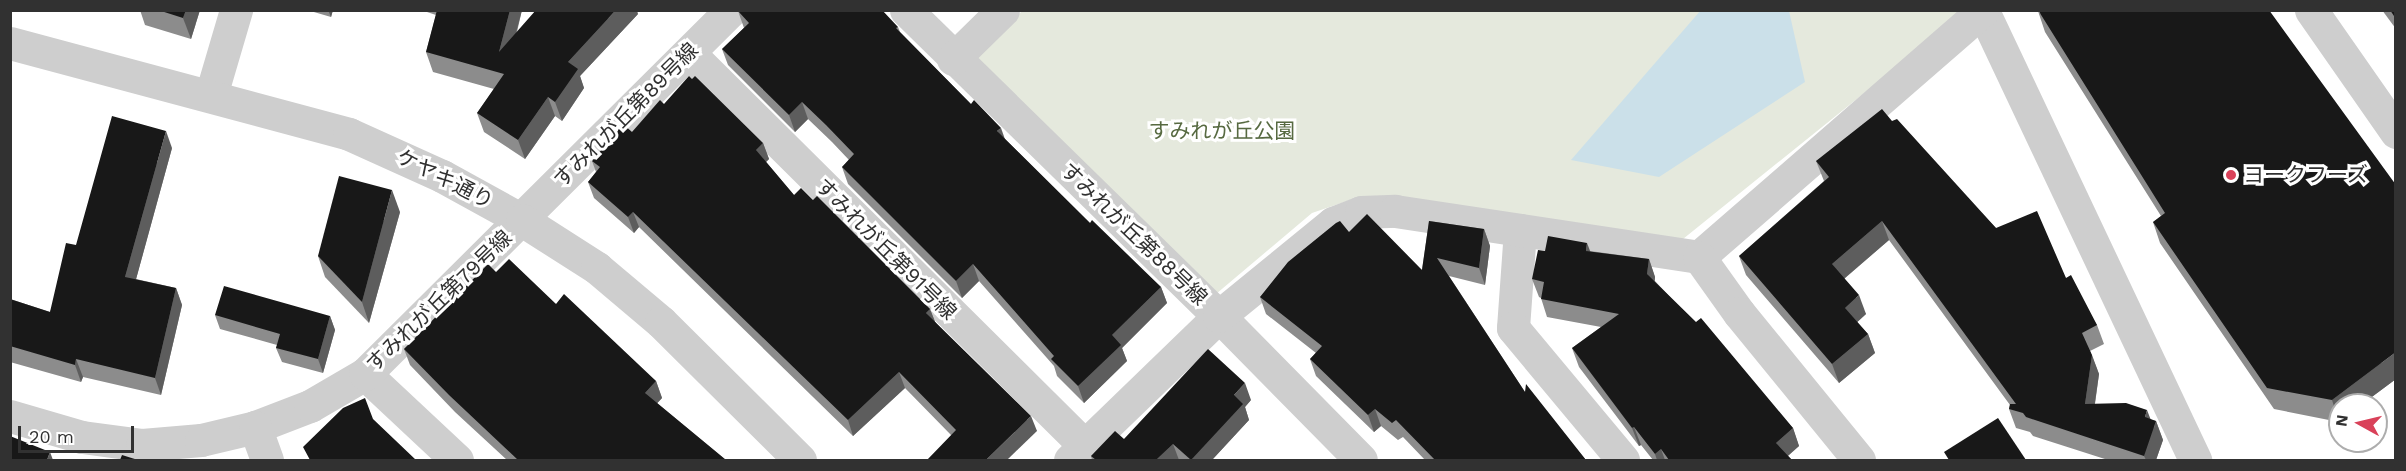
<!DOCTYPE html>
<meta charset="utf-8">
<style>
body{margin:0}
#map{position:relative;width:2406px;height:471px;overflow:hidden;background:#fff;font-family:"Work Sans","Noto Sans JP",sans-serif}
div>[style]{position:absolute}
.green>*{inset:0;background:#e5e9dd}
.water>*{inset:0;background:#cbe0e9}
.minor>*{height:33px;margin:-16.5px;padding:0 16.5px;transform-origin:16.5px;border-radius:16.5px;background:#cecece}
.tertiary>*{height:33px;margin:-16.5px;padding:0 16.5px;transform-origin:16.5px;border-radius:16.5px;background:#cecece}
.wall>*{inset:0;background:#8c8c8c}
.shaded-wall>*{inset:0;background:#5d5d5d}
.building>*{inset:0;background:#181818}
.dots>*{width:16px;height:16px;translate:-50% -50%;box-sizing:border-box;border:3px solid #fff;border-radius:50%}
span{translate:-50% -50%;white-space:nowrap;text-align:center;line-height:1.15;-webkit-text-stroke:6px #fff;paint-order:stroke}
.street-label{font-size:21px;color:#313131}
.park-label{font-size:21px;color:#576a41}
.poi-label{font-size:21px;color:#313131}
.left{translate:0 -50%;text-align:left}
.frame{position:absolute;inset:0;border:12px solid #313131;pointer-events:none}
.north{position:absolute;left:2328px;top:393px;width:60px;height:60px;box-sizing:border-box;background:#fff;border:2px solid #adadad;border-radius:50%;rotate:278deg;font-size:16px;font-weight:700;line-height:24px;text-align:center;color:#313131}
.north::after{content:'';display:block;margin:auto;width:21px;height:27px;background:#d94159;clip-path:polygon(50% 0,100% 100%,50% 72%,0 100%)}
.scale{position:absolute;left:18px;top:426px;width:116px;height:27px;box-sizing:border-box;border:3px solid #313131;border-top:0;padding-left:8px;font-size:18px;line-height:21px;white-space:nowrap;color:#313131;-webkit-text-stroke:4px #fff;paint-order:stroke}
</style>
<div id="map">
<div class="green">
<div style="clip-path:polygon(1023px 10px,1966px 11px,1683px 239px,1356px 198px,1312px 213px,1216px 294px,976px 57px)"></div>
</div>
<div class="water">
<div style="clip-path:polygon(1701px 10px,1789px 11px,1805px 82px,1659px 177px,1571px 160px)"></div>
</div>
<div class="minor">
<div style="left:906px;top:10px;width:438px;rotate:44.4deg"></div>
<div style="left:1219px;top:316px;width:202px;rotate:45.4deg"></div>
<div style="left:1983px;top:11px;width:497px;rotate:64.7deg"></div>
<div style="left:689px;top:53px;width:556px;rotate:44.78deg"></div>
<div style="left:953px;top:59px;width:70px;rotate:-44.4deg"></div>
<div style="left:211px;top:95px;width:89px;rotate:-73.6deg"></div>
<div style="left:1520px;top:230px;width:98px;rotate:94.1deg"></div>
<div style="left:1513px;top:328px;width:172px;rotate:50.2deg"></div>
<div style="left:1699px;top:257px;width:376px;rotate:-41deg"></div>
<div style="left:365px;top:374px;width:126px;rotate:43.1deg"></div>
<div style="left:10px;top:416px;width:75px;rotate:16.3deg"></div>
<div style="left:82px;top:437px;width:61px;rotate:7.6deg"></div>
<div style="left:142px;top:445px;width:59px;rotate:-4.8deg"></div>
<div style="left:201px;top:440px;width:56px;rotate:-13.5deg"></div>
<div style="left:255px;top:427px;width:59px;rotate:-20.9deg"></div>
<div style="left:310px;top:406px;width:64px;rotate:-30.2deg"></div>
<div style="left:365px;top:374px;width:516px;rotate:-44.84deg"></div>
<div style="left:255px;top:427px;width:35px;rotate:70deg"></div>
<div style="left:1070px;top:460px;width:207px;rotate:-44deg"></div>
<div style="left:1219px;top:316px;width:147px;rotate:-39.2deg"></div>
<div style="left:1333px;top:223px;width:30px;rotate:-21deg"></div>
<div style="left:1361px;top:212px;width:34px;rotate:-2deg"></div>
<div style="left:1395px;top:211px;width:307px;rotate:8.6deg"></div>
<div style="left:1699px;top:257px;width:69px;rotate:54.5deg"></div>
<div style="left:1739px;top:313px;width:190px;rotate:50.8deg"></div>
</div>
<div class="tertiary">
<div style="left:2311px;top:10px;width:149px;rotate:55.1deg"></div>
<div style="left:10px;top:43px;width:351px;rotate:15deg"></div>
<div style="left:349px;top:134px;width:102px;rotate:24.3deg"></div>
<div style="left:442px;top:176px;width:91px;rotate:28.8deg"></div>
<div style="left:522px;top:220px;width:89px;rotate:32.6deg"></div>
<div style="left:597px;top:268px;width:84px;rotate:40.2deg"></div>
<div style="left:661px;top:322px;width:196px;rotate:44.8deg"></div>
</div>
<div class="wall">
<div style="clip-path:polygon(140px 10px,200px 10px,191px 39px,145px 25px)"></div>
<div style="clip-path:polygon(307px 10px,333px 10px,331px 17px)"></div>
<div style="clip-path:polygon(421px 10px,522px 10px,517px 32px,638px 14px,580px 76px,584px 88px,562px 121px,555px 116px,525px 159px,484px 132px,477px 113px,494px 89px,433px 72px,426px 52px,436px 15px)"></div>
<div style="clip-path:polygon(2382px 10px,2396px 10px,2396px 29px)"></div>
<div style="clip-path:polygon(738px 11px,898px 27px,900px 32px,1005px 139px,1090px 223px,1161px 287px,1167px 303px,1122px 348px,1127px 361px,1084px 403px,1057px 376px,1054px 366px,979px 281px,962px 298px,848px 184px,842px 167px,849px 160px,832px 142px,808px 119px,795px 132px,728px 65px,722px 49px,744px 28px)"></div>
<div style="clip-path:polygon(2038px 11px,2396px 379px,2361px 405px,2340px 405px,2339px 422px,2274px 409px,2160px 243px,2153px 222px,2161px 216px,2045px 32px)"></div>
<div style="clip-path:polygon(664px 104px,763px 143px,769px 159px,766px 162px,794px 195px,813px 200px,930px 309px,935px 322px,1037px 431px,951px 435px,905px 388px,853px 436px,639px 227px,634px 233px,594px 198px,588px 182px,596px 172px,592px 161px,632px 132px)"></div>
<div style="clip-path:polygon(1892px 121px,1996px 228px,2066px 278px,2097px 325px,2104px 344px,2090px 351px,2099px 374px,2095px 404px,2156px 421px,2163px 440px,2156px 460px,2108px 460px,2033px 436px,2030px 432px,2016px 428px,2009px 409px,2010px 405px,1889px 240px,1844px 279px,1866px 314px,1857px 322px,1868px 334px,1875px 353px,1839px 383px,1746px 275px,1739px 256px,1824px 181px,1816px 161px)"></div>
<div style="clip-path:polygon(172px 148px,136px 279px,176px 288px,182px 305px,161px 395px,83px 377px,81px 382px,10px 362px,10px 299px,50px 312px,76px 245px)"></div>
<div style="clip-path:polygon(400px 212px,369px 323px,325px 277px,318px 256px)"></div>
<div style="clip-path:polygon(1429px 221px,1484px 229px,1490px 246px,1485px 285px,1449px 276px,1525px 392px,1586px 460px,1425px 460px,1403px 437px,1398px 440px,1381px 426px,1374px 432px,1316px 376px,1310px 359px,1316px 353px,1266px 314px,1260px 297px,1349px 232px,1422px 270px)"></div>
<div style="clip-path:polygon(1590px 251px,1649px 259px,1655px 277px,1655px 281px,1793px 428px,1799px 446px,1788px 456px,1792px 460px,1653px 460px,1641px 445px,1639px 446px,1579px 367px,1572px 348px,1601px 327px,1547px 317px,1541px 298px,1539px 297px,1532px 279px)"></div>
<div style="clip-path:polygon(496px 272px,556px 304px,656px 381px,662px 398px,657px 403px,726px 460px,507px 460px,455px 412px,410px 365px,404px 349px)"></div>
<div style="clip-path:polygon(215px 315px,330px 316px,335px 330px,323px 373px,282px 362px,276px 348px,277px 345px,220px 329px)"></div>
<div style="clip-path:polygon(1251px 400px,1245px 407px,1249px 420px,1212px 460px,1092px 460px,1091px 456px,1124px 439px)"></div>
</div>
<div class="shaded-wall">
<div style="clip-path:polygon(186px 10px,200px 10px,191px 39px,183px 18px)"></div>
<div style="clip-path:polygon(328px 10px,333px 10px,331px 17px)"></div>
<div style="clip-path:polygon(510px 10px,522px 10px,506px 71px,499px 52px)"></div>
<div style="clip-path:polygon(616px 10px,637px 10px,638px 14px,580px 76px,584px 88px,562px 121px,555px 102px,568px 62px)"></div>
<div style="clip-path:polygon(548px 97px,555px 116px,525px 159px,518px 140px)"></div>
<div style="clip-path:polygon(802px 102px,808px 119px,795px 132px,789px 115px)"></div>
<div style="clip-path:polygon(1001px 128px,1007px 145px,997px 131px)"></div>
<div style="clip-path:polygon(166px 131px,172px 148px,132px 294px,125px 277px)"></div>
<div style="clip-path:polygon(763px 143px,769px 159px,762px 166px,756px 150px)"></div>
<div style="clip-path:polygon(392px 190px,400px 212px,369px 323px,362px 302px)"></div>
<div style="clip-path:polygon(633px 212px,639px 227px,634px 233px,628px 217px)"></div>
<div style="clip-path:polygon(1882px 221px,1889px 240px,1839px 283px,1832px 264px)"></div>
<div style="clip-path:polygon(1484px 229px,1490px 246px,1485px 285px,1479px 268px)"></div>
<div style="clip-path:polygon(1587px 243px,1594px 261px,1586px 251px)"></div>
<div style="clip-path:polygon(1649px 259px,1655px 277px,1653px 292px,1647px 274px)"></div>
<div style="clip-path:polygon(973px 264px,979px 281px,962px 298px,956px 281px)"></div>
<div style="clip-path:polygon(1161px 287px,1167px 303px,1122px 348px,1127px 361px,1084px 403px,1078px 386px,1112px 335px)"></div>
<div style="clip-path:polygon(176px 288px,182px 305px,161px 395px,155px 378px)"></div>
<div style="clip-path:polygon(1859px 295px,1866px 314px,1852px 327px,1845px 308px)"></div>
<div style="clip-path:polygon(930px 309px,936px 324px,926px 313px)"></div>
<div style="clip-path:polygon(330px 316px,335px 330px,323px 373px,318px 359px)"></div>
<div style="clip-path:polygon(1868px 334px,1875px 353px,1839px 383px,1832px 364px)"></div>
<div style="clip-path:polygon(2396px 352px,2396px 379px,2361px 405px,2340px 405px,2339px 422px,2332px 400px)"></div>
<div style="clip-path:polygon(2092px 355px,2099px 374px,2092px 423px,2085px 404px)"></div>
<div style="clip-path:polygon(76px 359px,83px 377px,81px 382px,75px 365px)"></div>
<div style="clip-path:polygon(899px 372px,905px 388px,853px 436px,848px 420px)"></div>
<div style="clip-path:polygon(656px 381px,662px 398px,651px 410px,645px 393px)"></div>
<div style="clip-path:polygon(1245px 383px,1251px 400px,1245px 407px,1249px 420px,1212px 460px,1191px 460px,1234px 395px)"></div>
<div style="clip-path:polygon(1375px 409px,1381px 426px,1374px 432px,1368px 415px)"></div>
<div style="clip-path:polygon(2147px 410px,2154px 428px,2156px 421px,2163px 440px,2156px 460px,2146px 460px,2144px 456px,2145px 417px)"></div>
<div style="clip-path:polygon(1031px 416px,1037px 431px,1007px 460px,986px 460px)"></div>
<div style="clip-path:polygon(1634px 427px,1641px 445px,1639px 446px,1632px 428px)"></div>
<div style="clip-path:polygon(1793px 428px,1799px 446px,1783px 460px,1776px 443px)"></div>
<div style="clip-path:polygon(1173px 444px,1179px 460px,1156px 460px)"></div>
<div style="clip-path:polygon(1661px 449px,1665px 460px,1657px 460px,1655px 454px)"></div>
<div style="clip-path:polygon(50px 452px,53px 460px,47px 460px)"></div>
</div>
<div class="building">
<div style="clip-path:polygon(158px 10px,186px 10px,183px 18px)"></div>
<div style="clip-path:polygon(437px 10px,510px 10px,499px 52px,536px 10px,616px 10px,568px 62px,578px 69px,555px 102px,548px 97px,518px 140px,477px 113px,504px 74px,426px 52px)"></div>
<div style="clip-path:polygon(738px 10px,882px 10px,898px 27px,896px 28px,971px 104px,974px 100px,1001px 128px,997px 131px,1090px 223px,1092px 220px,1161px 287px,1112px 335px,1121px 345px,1078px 386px,1051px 359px,1054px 356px,973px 264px,956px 281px,842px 167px,854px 154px,826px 125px,802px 102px,789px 115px,722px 49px,749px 23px,738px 11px)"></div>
<div style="clip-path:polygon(2038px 10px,2269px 10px,2396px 185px,2396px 352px,2332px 400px,2267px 388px,2153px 222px,2165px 213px)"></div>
<div style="clip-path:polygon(2390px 10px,2396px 10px,2396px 19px)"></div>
<div style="clip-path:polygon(689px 76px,692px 79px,695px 76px,763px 143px,756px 150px,794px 195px,801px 188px,813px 200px,817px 196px,930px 309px,926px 313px,1031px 416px,986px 460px,927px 460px,956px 430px,899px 372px,848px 420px,633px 212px,628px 217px,588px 182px,600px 167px,592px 161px,623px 124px,632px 132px,660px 100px,664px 104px)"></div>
<div style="clip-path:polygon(1882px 109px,1892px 121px,1897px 119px,1996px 228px,2037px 211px,2066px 278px,2071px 275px,2097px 325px,2082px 333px,2092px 355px,2085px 404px,2126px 403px,2147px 410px,2145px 417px,2156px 421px,2144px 456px,2026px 417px,2023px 413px,2009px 409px,2010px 404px,2016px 404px,1882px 221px,1832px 264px,1859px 295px,1845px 308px,1868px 334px,1832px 364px,1739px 256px,1829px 177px,1816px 161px)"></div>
<div style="clip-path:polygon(112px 116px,166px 131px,125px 277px,176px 288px,155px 378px,76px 359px,75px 365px,10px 346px,10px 299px,50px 312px,66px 243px,76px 245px)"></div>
<div style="clip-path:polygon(339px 176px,392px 190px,362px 302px,318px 256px)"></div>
<div style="clip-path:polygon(1367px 214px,1422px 270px,1429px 221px,1484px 229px,1479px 268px,1437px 258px,1525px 392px,1526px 384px,1586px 460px,1435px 460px,1396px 420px,1392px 423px,1375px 409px,1368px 415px,1310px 359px,1322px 346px,1260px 297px,1288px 262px,1336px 223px,1340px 221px,1349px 232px)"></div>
<div style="clip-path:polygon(1548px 236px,1587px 243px,1586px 251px,1649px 259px,1647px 274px,1696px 322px,1701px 318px,1793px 428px,1776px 443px,1792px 460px,1669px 460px,1661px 449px,1655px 454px,1634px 427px,1632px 428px,1572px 348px,1619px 314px,1541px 299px,1544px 282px,1532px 279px,1538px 250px,1545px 251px)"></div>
<div style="clip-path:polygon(509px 259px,556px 304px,564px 294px,656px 381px,645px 393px,726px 460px,518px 460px,449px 395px,404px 349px,488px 264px,496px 272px)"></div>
<div style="clip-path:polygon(224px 286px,330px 316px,318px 359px,276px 348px,280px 334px,215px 315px)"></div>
<div style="clip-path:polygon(1208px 349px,1245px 383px,1234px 395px,1243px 404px,1191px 460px,1173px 444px,1156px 460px,1096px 460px,1091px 456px,1115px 431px,1124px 439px)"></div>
<div style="clip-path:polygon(365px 398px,373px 419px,416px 460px,310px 460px,303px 447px,343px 408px)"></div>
<div style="clip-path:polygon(1998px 418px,2026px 460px,1949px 460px,1944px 452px)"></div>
<div style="clip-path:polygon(10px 436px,50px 452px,47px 460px,10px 460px)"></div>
<div style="clip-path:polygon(122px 455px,138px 460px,120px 460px)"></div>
</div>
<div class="dots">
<div style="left:2231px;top:175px;background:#d94159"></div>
</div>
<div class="street-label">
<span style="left:626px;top:115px;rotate:-45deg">すみれが丘第89号線</span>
<span style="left:445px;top:179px;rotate:27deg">ケヤキ通り</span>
<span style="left:1134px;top:234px;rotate:44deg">すみれが丘第88号線</span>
<span style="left:886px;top:249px;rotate:45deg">すみれが丘第91号線</span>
<span style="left:439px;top:301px;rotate:-44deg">すみれが丘第79号線</span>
</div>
<div class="park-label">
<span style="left:1222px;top:131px">すみれが丘公園</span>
</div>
<div class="poi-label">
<span class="left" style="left:2243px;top:175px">ヨークフーズ</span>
</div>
<div class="frame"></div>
<div class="north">N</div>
<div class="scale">20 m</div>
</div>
